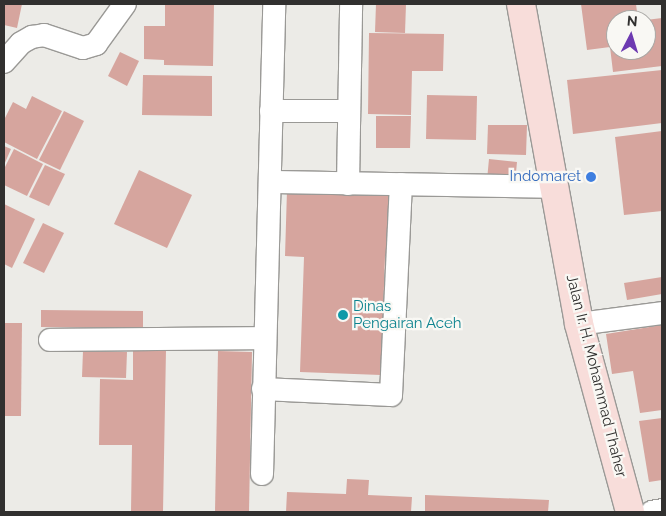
<!DOCTYPE html>
<style>
body{margin:0}
#map{position:relative;width:666px;height:516px;overflow:hidden;background:#ecebe7;font-family:Raleway,sans-serif}
div>[style]{position:absolute}
.building>*{inset:0;background:#d6a59e}
.roads{filter:drop-shadow(1px 0 #9a9996) drop-shadow(-1px 0 #9a9996) drop-shadow(0 1px #9a9996) drop-shadow(0 -1px #9a9996)}
.minor>*{height:22px;margin:-11px;padding:0 11px;transform-origin:11px;border-radius:11px;background:#fff}
.major>*{height:28px;margin:-14px;padding:0 14px;transform-origin:14px;border-radius:14px;background:#f8ddda}
.dots>*{width:14px;height:14px;translate:-50% -50%;box-sizing:border-box;border:2px solid #f9f8f4;border-radius:50%}
span{translate:-50% -50%;white-space:nowrap;text-align:center;line-height:1.15;-webkit-text-stroke:4.5px #f9f8f4;paint-order:stroke}
.shop-label{font-size:15px;color:#366cbe}
.right{translate:-100% -50%;text-align:right}
.culture-label{font-size:15px;color:#0d838f}
.left{translate:0 -50%;text-align:left}
.street-label{font-size:15px;color:#31302f}
.frame{position:absolute;inset:0;border:5px solid #31302f;pointer-events:none}
.north{position:absolute;left:606px;top:10px;width:50px;height:50px;box-sizing:border-box;background:#f9f8f4;border:1px solid #a9a8a5;border-radius:50%;rotate:5deg;font-size:14px;font-weight:700;line-height:20px;text-align:center;color:#31302f}
.north::after{content:'';display:block;margin:auto;width:18px;height:22px;background:#6d3ab1;clip-path:polygon(50% 0,100% 100%,50% 72%,0 100%)}
</style>
<div id="map">
<div class="building">
<div style="clip-path:polygon(4px 4px,22px 4px,17px 28px,4px 25px)"></div>
<div style="clip-path:polygon(165px 4px,214px 4px,213px 66px,164px 65px,164px 60px,144px 59px,144px 26px,165px 26px)"></div>
<div style="clip-path:polygon(376px 4px,406px 4px,405px 33px,375px 32px)"></div>
<div style="clip-path:polygon(581px 4px,636px 4px,638px 20px,616px 20px,616px 50px,646px 50px,646px 20px,662px 18px,662px 66px,613px 72px,610px 47px,587px 50px)"></div>
<div style="clip-path:polygon(369px 33px,444px 34px,443px 71px,412px 71px,411px 115px,368px 114px)"></div>
<div style="clip-path:polygon(120px 52px,139px 61px,127px 86px,108px 76px)"></div>
<div style="clip-path:polygon(662px 70px,662px 123px,573px 134px,567px 80px)"></div>
<div style="clip-path:polygon(143px 75px,212px 76px,212px 116px,142px 115px)"></div>
<div style="clip-path:polygon(427px 95px,477px 96px,476px 140px,426px 139px)"></div>
<div style="clip-path:polygon(32px 96px,62px 111px,37px 159px,4px 142px,4px 120px,13px 102px,26px 109px)"></div>
<div style="clip-path:polygon(64px 111px,84px 121px,60px 170px,39px 160px)"></div>
<div style="clip-path:polygon(376px 116px,411px 116px,410px 148px,376px 148px)"></div>
<div style="clip-path:polygon(488px 125px,527px 125px,526px 155px,487px 154px)"></div>
<div style="clip-path:polygon(662px 131px,662px 211px,624px 215px,615px 137px)"></div>
<div style="clip-path:polygon(4px 146px,11px 149px,4px 165px)"></div>
<div style="clip-path:polygon(14px 149px,43px 164px,27px 196px,4px 185px,4px 169px)"></div>
<div style="clip-path:polygon(489px 159px,517px 162px,515px 183px,487px 180px)"></div>
<div style="clip-path:polygon(45px 165px,65px 174px,49px 206px,29px 197px)"></div>
<div style="clip-path:polygon(139px 170px,192px 195px,167px 248px,114px 224px)"></div>
<div style="clip-path:polygon(287px 190px,398px 194px,395px 257px,385px 256px,381px 375px,300px 372px,304px 257px,285px 256px)"></div>
<div style="clip-path:polygon(4px 204px,35px 219px,12px 268px,4px 264px)"></div>
<div style="clip-path:polygon(43px 223px,64px 233px,44px 273px,23px 263px)"></div>
<div style="clip-path:polygon(662px 277px,662px 294px,627px 300px,624px 283px)"></div>
<div style="clip-path:polygon(41px 310px,143px 311px,143px 328px,41px 327px)"></div>
<div style="clip-path:polygon(4px 323px,22px 323px,21px 416px,4px 416px)"></div>
<div style="clip-path:polygon(662px 325px,662px 410px,640px 413px,633px 371px,612px 374px,606px 334px)"></div>
<div style="clip-path:polygon(133px 350px,166px 350px,163px 512px,131px 512px,132px 445px,99px 445px,100px 379px,133px 380px)"></div>
<div style="clip-path:polygon(83px 351px,127px 352px,126px 378px,82px 377px)"></div>
<div style="clip-path:polygon(218px 351px,252px 352px,249px 512px,215px 512px)"></div>
<div style="clip-path:polygon(662px 418px,662px 480px,649px 482px,639px 421px)"></div>
<div style="clip-path:polygon(347px 479px,369px 480px,368px 495px,412px 497px,411px 512px,286px 512px,287px 492px,346px 494px)"></div>
<div style="clip-path:polygon(425px 495px,549px 500px,548px 512px,425px 512px)"></div>
</div>
<div class="roads">
<div class="minor">
<div style="left:4px;top:62px;width:25px;rotate:-48deg"></div>
<div style="left:21px;top:43px;width:13px;rotate:-29deg"></div>
<div style="left:32px;top:37px;width:12px;rotate:-9deg"></div>
<div style="left:44px;top:35px;width:41px;rotate:18.4deg"></div>
<div style="left:83px;top:48px;width:14px;rotate:-17deg"></div>
<div style="left:96px;top:44px;width:49px;rotate:-54.1deg"></div>
<div style="left:271px;top:111px;width:78px"></div>
<div style="left:271px;top:182px;width:281px;rotate:1deg"></div>
<div style="left:348px;top:184px;width:180px;rotate:-89deg"></div>
<div style="left:579px;top:324px;width:84px;rotate:-7.5deg"></div>
<div style="left:50px;top:340px;width:215px;rotate:-0.5deg"></div>
<div style="left:263px;top:389px;width:128px;rotate:2.7deg"></div>
<div style="left:391px;top:395px;width:211px;rotate:-87.3deg"></div>
<div style="left:262px;top:474px;width:470px;rotate:-88.5deg"></div>
<div style="left:652px;top:512px;width:10px;rotate:-11deg"></div>
</div>
<div class="major">
<div style="left:521px;top:4px;width:325px;rotate:79.7deg"></div>
<div style="left:579px;top:324px;width:195px;rotate:74.8deg"></div>
</div>
</div>
<div class="dots">
<div style="left:591px;top:177px;background:#3f7fe0"></div>
<div style="left:343px;top:315px;background:#0f9aa8"></div>
</div>
<div class="shop-label">
<span class="right" style="left:581px;top:177px">Indomaret</span>
</div>
<div class="culture-label">
<span class="left" style="left:353px;top:315px">Dinas<br>Pengairan Aceh</span>
</div>
<div class="street-label">
<span style="left:596px;top:376px;rotate:76deg">Jalan Ir. H. Mohammad Thaher</span>
</div>
<div class="frame"></div>
<div class="north">N</div>
</div>
